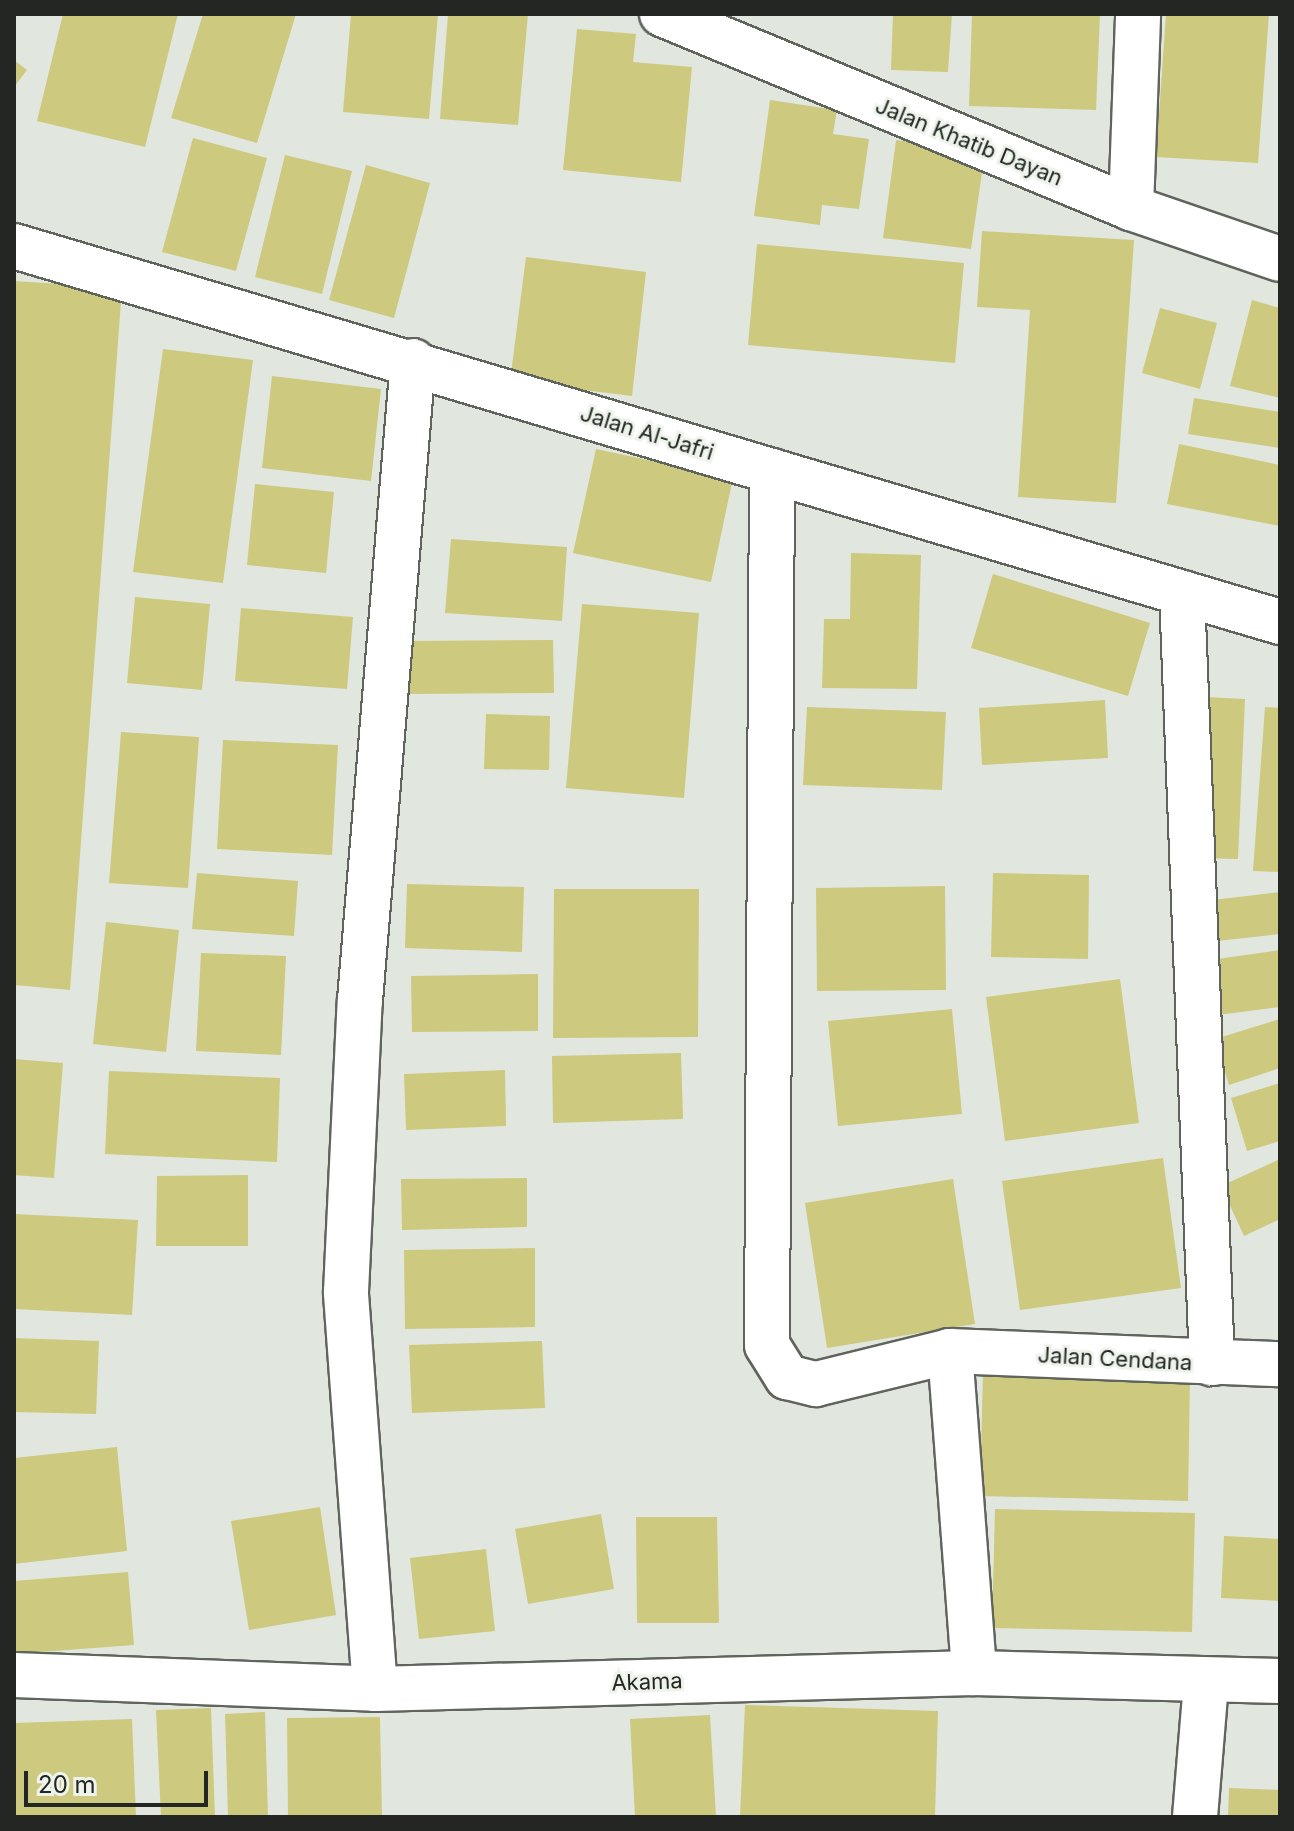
<!DOCTYPE html>
<style>
body{margin:0}
#map{position:relative;width:1294px;height:1831px;overflow:hidden;background:#e1e7de;font-family:Inter,sans-serif}
div>[style]{position:absolute}
.building>*{inset:0;background:#cdc97f}
.roads{filter:drop-shadow(2px 0 #5f645d) drop-shadow(-2px 0 #5f645d) drop-shadow(0 2px #5f645d) drop-shadow(0 -2px #5f645d)}
.minor>*{height:44px;margin:-22px;padding:0 22px;transform-origin:22px;border-radius:22px;background:#fff}
.tertiary>*{height:44px;margin:-22px;padding:0 22px;transform-origin:22px;border-radius:22px;background:#fff}
span{translate:-50% -50%;white-space:nowrap;text-align:center;line-height:1.15;-webkit-text-stroke:6px #eef4ec;paint-order:stroke}
.street-label{font-size:22px;color:#232622}
.frame{position:absolute;inset:0;border:16px solid #232622;pointer-events:none}
.scale{position:absolute;left:24px;top:1771px;width:184px;height:36px;box-sizing:border-box;border:4px solid #232622;border-top:0;padding-left:10px;font-size:24px;line-height:28px;white-space:nowrap;color:#232622;-webkit-text-stroke:6px #eef4ec;paint-order:stroke}
</style>
<div id="map">
<div class="building">
<div style="clip-path:polygon(63px 14px,178px 14px,145px 147px,37px 121px)"></div>
<div style="clip-path:polygon(203px 14px,296px 14px,257px 143px,171px 118px)"></div>
<div style="clip-path:polygon(351px 14px,438px 14px,429px 119px,343px 112px)"></div>
<div style="clip-path:polygon(448px 14px,528px 14px,518px 125px,440px 119px)"></div>
<div style="clip-path:polygon(893px 14px,952px 14px,948px 72px,891px 70px)"></div>
<div style="clip-path:polygon(972px 14px,1100px 14px,1096px 110px,969px 106px)"></div>
<div style="clip-path:polygon(1166px 14px,1269px 14px,1258px 163px,1156px 157px)"></div>
<div style="clip-path:polygon(577px 29px,636px 34px,633px 62px,692px 67px,681px 182px,563px 170px)"></div>
<div style="clip-path:polygon(14px 60px,27px 70px,14px 87px)"></div>
<div style="clip-path:polygon(770px 100px,837px 110px,833px 134px,869px 139px,859px 209px,822px 205px,820px 225px,754px 216px)"></div>
<div style="clip-path:polygon(193px 138px,267px 158px,236px 271px,162px 252px)"></div>
<div style="clip-path:polygon(896px 140px,985px 152px,971px 249px,883px 238px)"></div>
<div style="clip-path:polygon(285px 155px,352px 171px,322px 294px,255px 277px)"></div>
<div style="clip-path:polygon(366px 165px,430px 183px,394px 318px,329px 300px)"></div>
<div style="clip-path:polygon(982px 231px,1134px 240px,1116px 503px,1018px 497px,1030px 310px,977px 307px)"></div>
<div style="clip-path:polygon(757px 244px,964px 263px,955px 363px,748px 345px)"></div>
<div style="clip-path:polygon(526px 257px,646px 272px,632px 396px,510px 381px)"></div>
<div style="clip-path:polygon(14px 281px,122px 288px,70px 990px,14px 985px)"></div>
<div style="clip-path:polygon(1252px 300px,1280px 308px,1280px 398px,1230px 386px)"></div>
<div style="clip-path:polygon(1160px 308px,1217px 323px,1200px 389px,1142px 373px)"></div>
<div style="clip-path:polygon(163px 349px,253px 360px,223px 583px,133px 572px)"></div>
<div style="clip-path:polygon(272px 376px,381px 389px,371px 481px,262px 468px)"></div>
<div style="clip-path:polygon(1194px 398px,1280px 412px,1280px 448px,1188px 434px)"></div>
<div style="clip-path:polygon(1179px 444px,1280px 465px,1280px 526px,1167px 504px)"></div>
<div style="clip-path:polygon(596px 449px,733px 478px,711px 582px,573px 553px)"></div>
<div style="clip-path:polygon(255px 484px,334px 492px,326px 573px,247px 565px)"></div>
<div style="clip-path:polygon(451px 539px,567px 547px,562px 621px,445px 613px)"></div>
<div style="clip-path:polygon(851px 553px,921px 555px,917px 689px,822px 688px,824px 619px,850px 619px)"></div>
<div style="clip-path:polygon(993px 574px,1150px 623px,1128px 696px,971px 648px)"></div>
<div style="clip-path:polygon(135px 597px,210px 604px,202px 690px,127px 683px)"></div>
<div style="clip-path:polygon(582px 604px,699px 613px,684px 798px,566px 788px)"></div>
<div style="clip-path:polygon(241px 608px,353px 617px,347px 689px,235px 681px)"></div>
<div style="clip-path:polygon(553px 640px,554px 693px,406px 694px,406px 641px)"></div>
<div style="clip-path:polygon(1205px 697px,1245px 699px,1238px 859px,1199px 858px)"></div>
<div style="clip-path:polygon(1105px 700px,1108px 758px,982px 765px,979px 708px)"></div>
<div style="clip-path:polygon(807px 707px,946px 712px,942px 790px,803px 785px)"></div>
<div style="clip-path:polygon(1265px 707px,1280px 708px,1280px 872px,1253px 871px)"></div>
<div style="clip-path:polygon(486px 714px,550px 716px,549px 770px,484px 769px)"></div>
<div style="clip-path:polygon(121px 732px,199px 737px,188px 888px,109px 883px)"></div>
<div style="clip-path:polygon(223px 740px,338px 745px,332px 855px,217px 849px)"></div>
<div style="clip-path:polygon(197px 873px,298px 881px,294px 936px,192px 929px)"></div>
<div style="clip-path:polygon(993px 873px,1089px 875px,1088px 959px,991px 957px)"></div>
<div style="clip-path:polygon(407px 884px,524px 887px,522px 952px,405px 948px)"></div>
<div style="clip-path:polygon(945px 886px,946px 990px,817px 991px,816px 888px)"></div>
<div style="clip-path:polygon(554px 889px,699px 889px,698px 1037px,553px 1038px)"></div>
<div style="clip-path:polygon(1280px 892px,1280px 934px,1208px 942px,1204px 901px)"></div>
<div style="clip-path:polygon(106px 922px,179px 930px,166px 1052px,93px 1044px)"></div>
<div style="clip-path:polygon(1280px 950px,1280px 1007px,1210px 1016px,1203px 961px)"></div>
<div style="clip-path:polygon(201px 953px,286px 956px,281px 1055px,196px 1051px)"></div>
<div style="clip-path:polygon(538px 974px,538px 1031px,412px 1032px,411px 976px)"></div>
<div style="clip-path:polygon(1120px 979px,1139px 1123px,1005px 1141px,986px 997px)"></div>
<div style="clip-path:polygon(952px 1009px,962px 1114px,838px 1126px,828px 1021px)"></div>
<div style="clip-path:polygon(1280px 1019px,1280px 1068px,1229px 1085px,1215px 1039px)"></div>
<div style="clip-path:polygon(681px 1053px,683px 1119px,553px 1123px,552px 1056px)"></div>
<div style="clip-path:polygon(14px 1059px,63px 1063px,54px 1178px,14px 1175px)"></div>
<div style="clip-path:polygon(505px 1070px,506px 1126px,406px 1130px,404px 1074px)"></div>
<div style="clip-path:polygon(109px 1071px,280px 1078px,277px 1162px,105px 1154px)"></div>
<div style="clip-path:polygon(1280px 1083px,1280px 1141px,1247px 1151px,1231px 1098px)"></div>
<div style="clip-path:polygon(1163px 1158px,1181px 1288px,1020px 1310px,1002px 1181px)"></div>
<div style="clip-path:polygon(1280px 1159px,1280px 1219px,1244px 1236px,1221px 1186px)"></div>
<div style="clip-path:polygon(248px 1175px,248px 1246px,156px 1246px,157px 1176px)"></div>
<div style="clip-path:polygon(527px 1178px,527px 1227px,402px 1230px,401px 1179px)"></div>
<div style="clip-path:polygon(953px 1179px,975px 1324px,827px 1348px,805px 1203px)"></div>
<div style="clip-path:polygon(14px 1214px,138px 1220px,132px 1315px,14px 1309px)"></div>
<div style="clip-path:polygon(535px 1248px,535px 1327px,405px 1329px,404px 1250px)"></div>
<div style="clip-path:polygon(14px 1338px,99px 1341px,96px 1414px,14px 1412px)"></div>
<div style="clip-path:polygon(542px 1341px,545px 1408px,412px 1413px,409px 1345px)"></div>
<div style="clip-path:polygon(983px 1372px,1190px 1377px,1188px 1501px,980px 1496px)"></div>
<div style="clip-path:polygon(117px 1447px,127px 1551px,14px 1564px,14px 1458px)"></div>
<div style="clip-path:polygon(320px 1507px,336px 1615px,249px 1630px,231px 1521px)"></div>
<div style="clip-path:polygon(995px 1509px,1195px 1513px,1192px 1632px,992px 1628px)"></div>
<div style="clip-path:polygon(601px 1514px,614px 1589px,528px 1604px,515px 1529px)"></div>
<div style="clip-path:polygon(636px 1517px,717px 1517px,719px 1623px,637px 1623px)"></div>
<div style="clip-path:polygon(1224px 1536px,1280px 1539px,1280px 1601px,1221px 1598px)"></div>
<div style="clip-path:polygon(486px 1549px,495px 1631px,419px 1639px,410px 1558px)"></div>
<div style="clip-path:polygon(128px 1572px,134px 1645px,14px 1654px,14px 1581px)"></div>
<div style="clip-path:polygon(745px 1705px,938px 1711px,935px 1817px,740px 1817px)"></div>
<div style="clip-path:polygon(211px 1708px,215px 1817px,161px 1817px,156px 1710px)"></div>
<div style="clip-path:polygon(265px 1712px,268px 1817px,228px 1817px,225px 1714px)"></div>
<div style="clip-path:polygon(710px 1715px,716px 1817px,635px 1817px,630px 1719px)"></div>
<div style="clip-path:polygon(380px 1717px,382px 1817px,288px 1817px,287px 1718px)"></div>
<div style="clip-path:polygon(132px 1719px,136px 1817px,14px 1817px,14px 1723px)"></div>
<div style="clip-path:polygon(1229px 1788px,1280px 1790px,1280px 1817px,1228px 1817px)"></div>
</div>
<div class="roads">
<div class="minor">
<div style="left:662px;top:14px;width:508px;rotate:22.47deg"></div>
<div style="left:1131px;top:208px;width:157px;rotate:18.9deg"></div>
<div style="left:1131px;top:208px;width:194px;rotate:-87.9deg"></div>
<div style="left:772px;top:471px;width:874px;rotate:90.33deg"></div>
<div style="left:767px;top:1345px;width:38px;rotate:58deg"></div>
<div style="left:787px;top:1377px;width:30px;rotate:14deg"></div>
<div style="left:816px;top:1384px;width:138px;rotate:-13.8deg"></div>
<div style="left:950px;top:1351px;width:330px;rotate:2.3deg"></div>
<div style="left:1182px;top:593px;width:771px;rotate:87.77deg"></div>
<div style="left:950px;top:1351px;width:323px;rotate:85.7deg"></div>
<div style="left:14px;top:1675px;width:361px;rotate:2.2deg"></div>
<div style="left:375px;top:1689px;width:599px;rotate:-1.53deg"></div>
<div style="left:974px;top:1673px;width:306px;rotate:1.5deg"></div>
<div style="left:375px;top:1689px;width:398px;rotate:-94.2deg"></div>
<div style="left:346px;top:1292px;width:292px;rotate:-87.3deg"></div>
<div style="left:360px;top:1000px;width:641px;rotate:-85.26deg"></div>
<div style="left:1195px;top:1817px;width:134px;rotate:-85.3deg"></div>
</div>
<div class="tertiary">
<div style="left:14px;top:246px;width:1321px;rotate:16.54deg"></div>
</div>
</div>
<div class="street-label">
<span style="left:969px;top:142px;rotate:22deg">Jalan Khatib Dayan</span>
<span style="left:647px;top:433px;rotate:17deg">Jalan Al-Jafri</span>
<span style="left:1115px;top:1359px;rotate:3deg">Jalan Cendana</span>
<span style="left:647px;top:1682px;rotate:-2deg">Akama</span>
</div>
<div class="frame"></div>
<div class="scale">20 m</div>
</div>
